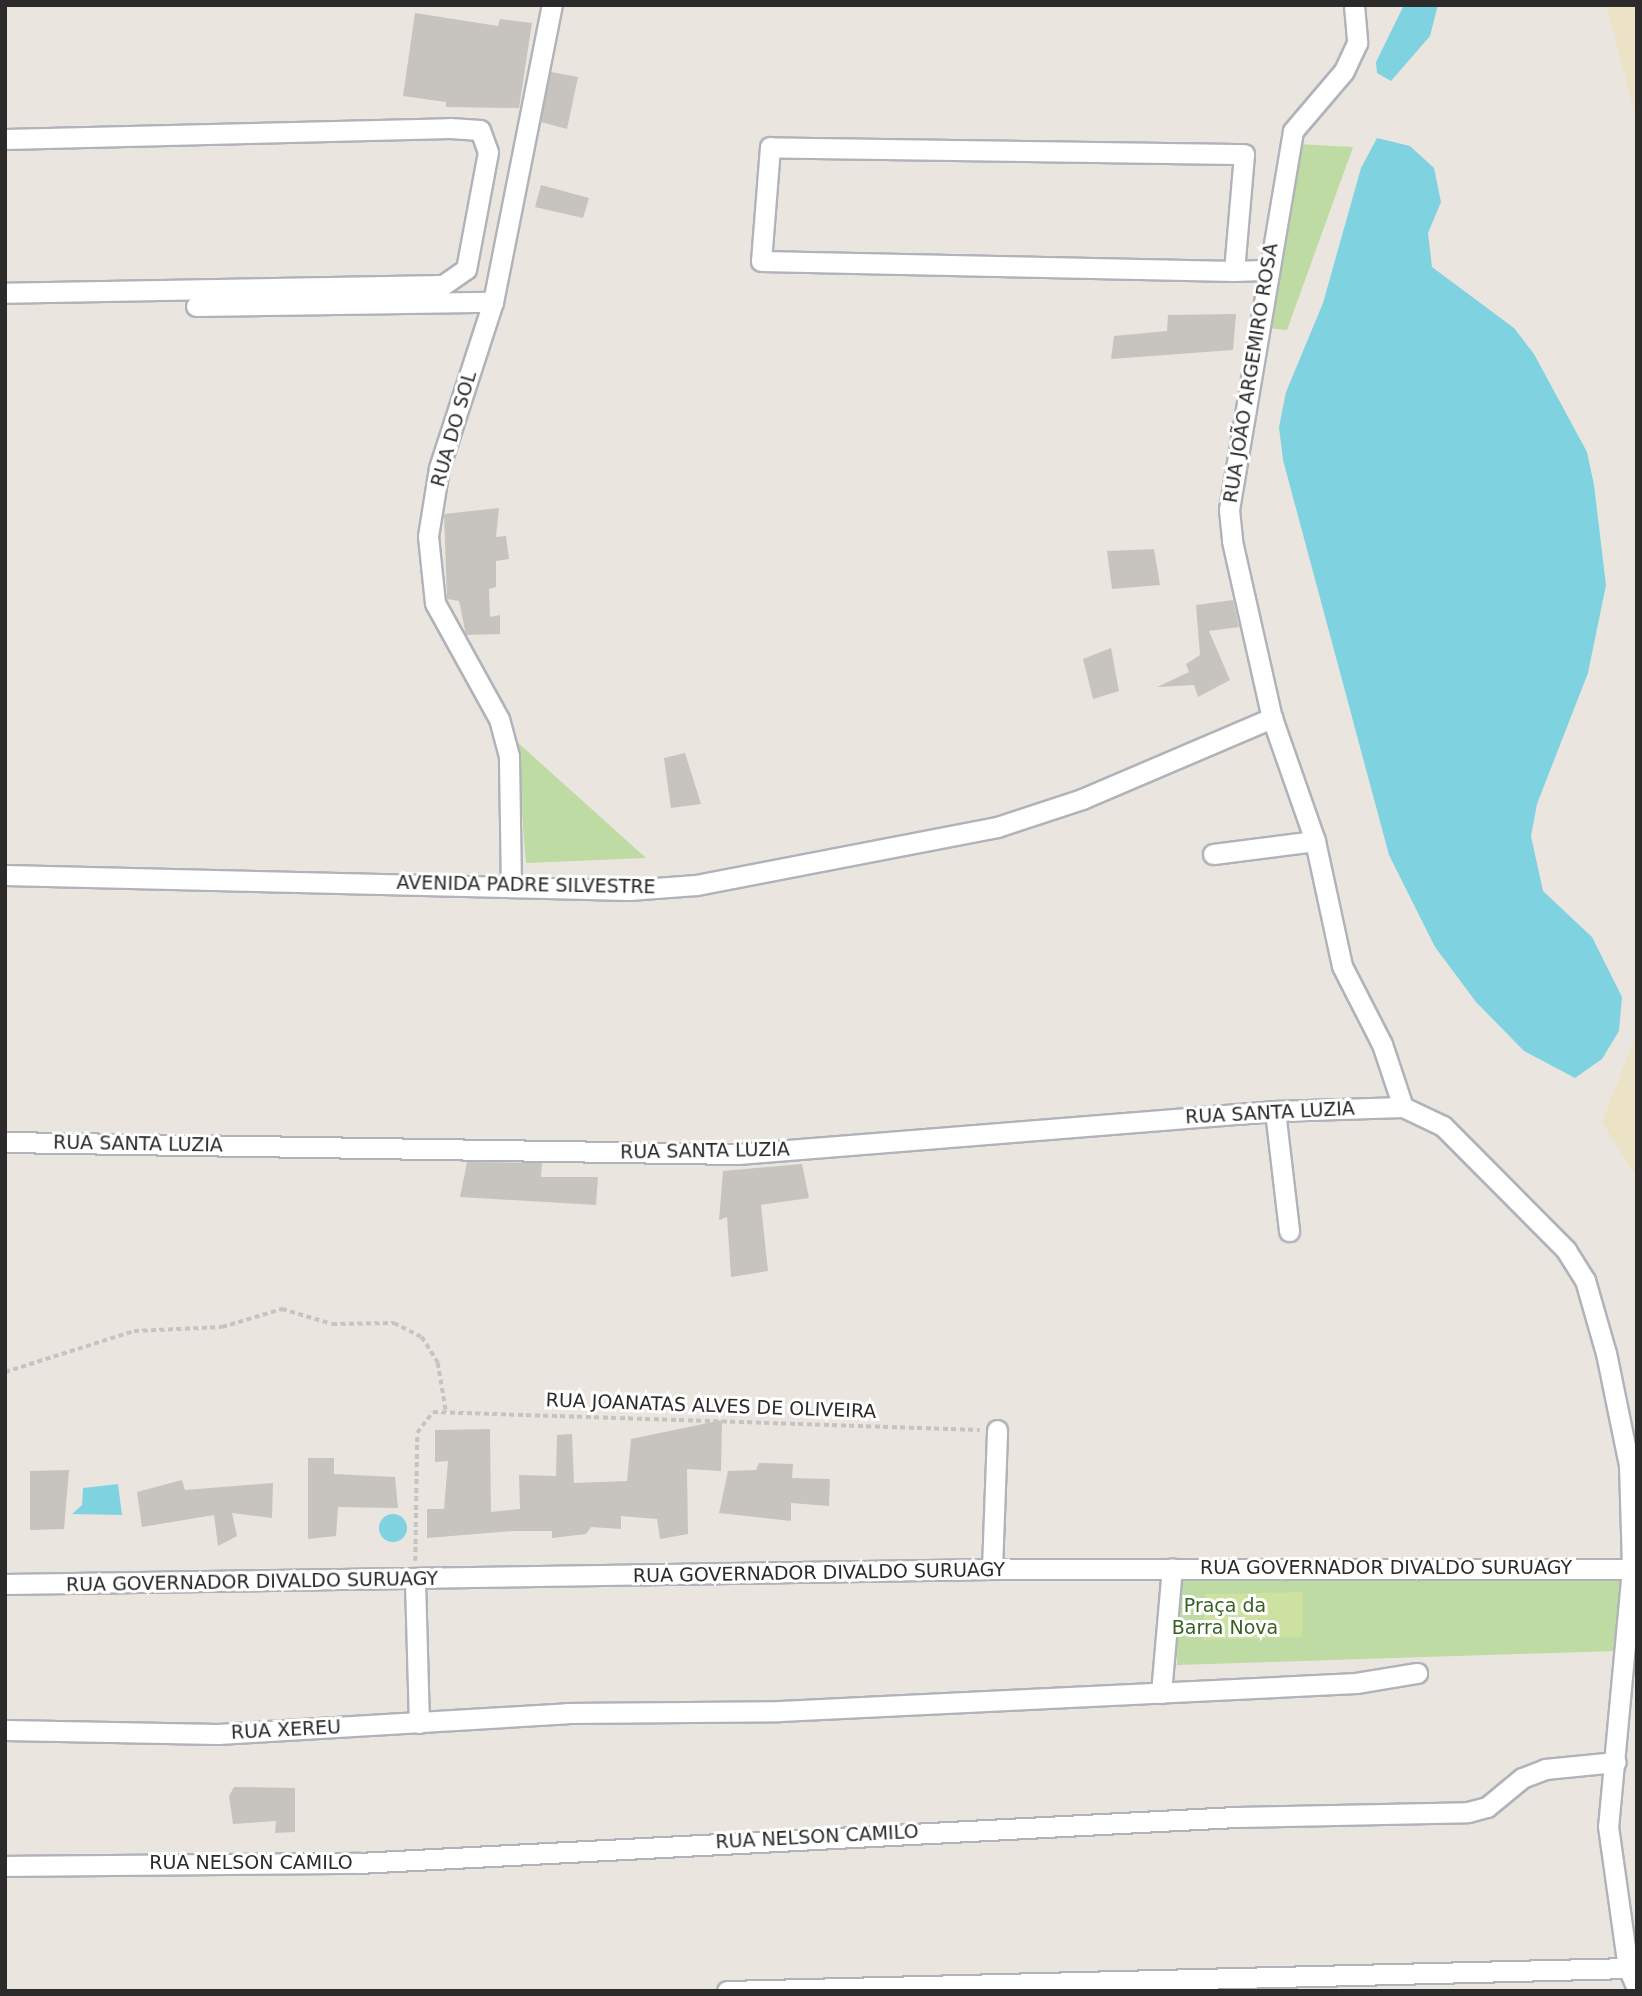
<!DOCTYPE html>
<meta charset="utf-8">
<style>
body{margin:0}
#map{position:relative;width:1642px;height:1996px;overflow:hidden;background:#ebe5df;font-family:"DejaVu Sans",sans-serif}
div>[style]{position:absolute}
.green>*{inset:0;background:#bddba2}
.sand>*{inset:0;background:#ece2c6}
.pitch>*{inset:0;background:#cde1a0}
.water>*{inset:0;background:#7fd3e1}
.round{border-radius:50%}
.building>*{inset:0;background:#c7c3be}
.path>*{height:3.5px;margin-top:-1.75px;transform-origin:0;background:repeating-linear-gradient(90deg,#c4c4c4 0 5px,transparent 0 8.5px)}
.roads{filter:drop-shadow(2px 0 #b0b3ba) drop-shadow(-2px 0 #b0b3ba) drop-shadow(0 2px #b0b3ba) drop-shadow(0 -2px #b0b3ba)}
.minor>*{height:19px;margin:-9.5px;padding:0 9.5px;transform-origin:9.5px;border-radius:9.5px;background:#fff}
span{translate:-50% -50%;white-space:nowrap;text-align:center;line-height:1.15;-webkit-text-stroke:6px #fff;paint-order:stroke}
.street-label{font-size:19px;color:#2b2b2b}
.park-label{font-size:19px;color:#376123}
.frame{position:absolute;inset:0;border:7px solid #2b2b2b;pointer-events:none}
</style>
<div id="map">
<div class="green">
<div style="clip-path:polygon(1298px 144px,1353px 147px,1287px 330px,1267px 328px)"></div>
<div style="clip-path:polygon(516px 741px,646px 858px,526px 863px)"></div>
<div style="clip-path:polygon(1634px 1568px,1614px 1651px,1177px 1665px,1178px 1570px)"></div>
</div>
<div class="sand">
<div style="clip-path:polygon(1607px 5px,1637px 5px,1637px 122px,1607px 7px)"></div>
<div style="clip-path:polygon(1637px 1033px,1637px 1178px,1602px 1122px)"></div>
</div>
<div class="pitch">
<div style="clip-path:polygon(1303px 1592px,1302px 1637px,1203px 1640px,1205px 1594px)"></div>
</div>
<div class="water">
<div style="clip-path:polygon(1404px 5px,1438px 5px,1430px 36px,1391px 81px,1377px 73px,1376px 62px)"></div>
<div style="clip-path:polygon(1377px 138px,1410px 146px,1434px 168px,1441px 202px,1428px 233px,1432px 267px,1514px 328px,1534px 354px,1587px 452px,1594px 485px,1606px 585px,1588px 673px,1537px 804px,1531px 836px,1543px 891px,1592px 937px,1622px 997px,1619px 1031px,1602px 1059px,1575px 1078px,1524px 1051px,1476px 1002px,1435px 947px,1389px 855px,1283px 460px,1279px 427px,1286px 392px,1323px 303px,1361px 168px)"></div>
<div style="clip-path:polygon(118px 1484px,122px 1515px,72px 1514px,82px 1505px,83px 1488px)"></div>
<div class="round" style="left:379px;top:1514px;width:28px;height:28px"></div>
</div>
<div class="building">
<div style="clip-path:polygon(415px 13px,498px 26px,500px 19px,532px 23px,519px 108px,446px 107px,446px 102px,403px 96px)"></div>
<div style="clip-path:polygon(551px 72px,578px 77px,567px 129px,541px 122px)"></div>
<div style="clip-path:polygon(541px 185px,589px 198px,583px 218px,535px 207px)"></div>
<div style="clip-path:polygon(1236px 314px,1233px 350px,1111px 359px,1114px 336px,1167px 331px,1168px 315px)"></div>
<div style="clip-path:polygon(499px 508px,496px 537px,506px 536px,509px 559px,496px 561px,496px 587px,489px 589px,490px 617px,500px 615px,500px 634px,466px 635px,459px 601px,447px 599px,444px 514px)"></div>
<div style="clip-path:polygon(1154px 549px,1160px 585px,1112px 589px,1107px 551px)"></div>
<div style="clip-path:polygon(1233px 600px,1239px 627px,1209px 631px,1230px 680px,1198px 697px,1194px 685px,1157px 687px,1189px 672px,1186px 664px,1200px 655px,1196px 605px)"></div>
<div style="clip-path:polygon(1111px 648px,1119px 691px,1093px 699px,1083px 659px)"></div>
<div style="clip-path:polygon(685px 753px,701px 804px,671px 808px,664px 758px)"></div>
<div style="clip-path:polygon(467px 1162px,542px 1163px,541px 1177px,598px 1177px,596px 1205px,460px 1197px)"></div>
<div style="clip-path:polygon(802px 1164px,809px 1198px,761px 1205px,768px 1271px,731px 1277px,727px 1217px,719px 1220px,723px 1171px)"></div>
<div style="clip-path:polygon(722px 1420px,721px 1471px,687px 1469px,688px 1534px,660px 1539px,657px 1519px,621px 1516px,621px 1529px,591px 1527px,586px 1534px,552px 1538px,552px 1531px,513px 1531px,427px 1538px,427px 1509px,444px 1509px,448px 1461px,435px 1462px,435px 1430px,490px 1429px,491px 1512px,520px 1509px,519px 1475px,556px 1476px,557px 1435px,572px 1434px,574px 1483px,627px 1481px,631px 1439px)"></div>
<div style="clip-path:polygon(308px 1458px,334px 1458px,334px 1474px,395px 1477px,398px 1508px,338px 1507px,336px 1536px,308px 1539px)"></div>
<div style="clip-path:polygon(759px 1463px,793px 1464px,792px 1478px,830px 1479px,829px 1506px,791px 1503px,791px 1521px,719px 1513px,728px 1471px,756px 1470px)"></div>
<div style="clip-path:polygon(69px 1470px,64px 1529px,30px 1530px,30px 1471px)"></div>
<div style="clip-path:polygon(182px 1480px,185px 1490px,273px 1483px,272px 1518px,232px 1513px,237px 1536px,218px 1546px,214px 1515px,142px 1527px,137px 1492px)"></div>
<div style="clip-path:polygon(234px 1787px,295px 1788px,295px 1832px,275px 1833px,276px 1821px,233px 1824px,229px 1796px)"></div>
</div>
<div class="path">
<div style="left:5px;top:1372px;width:135px;rotate:-17.6deg"></div>
<div style="left:134px;top:1331px;width:88px;rotate:-2.6deg"></div>
<div style="left:222px;top:1327px;width:63px;rotate:-16.7deg"></div>
<div style="left:282px;top:1309px;width:52px;rotate:16.7deg"></div>
<div style="left:332px;top:1324px;width:62px;rotate:-0.9deg"></div>
<div style="left:394px;top:1323px;width:31px;rotate:27deg"></div>
<div style="left:422px;top:1337px;width:31px;rotate:58deg"></div>
<div style="left:438px;top:1363px;width:49px;rotate:80.5deg"></div>
<div style="left:415px;top:1561px;width:128px;rotate:-89.1deg"></div>
<div style="left:417px;top:1433px;width:26px;rotate:-53deg"></div>
<div style="left:433px;top:1412px;width:547px;rotate:1.88deg"></div>
</div>
<div class="roads">
<div class="minor">
<div style="left:1354px;top:5px;width:38px;rotate:85deg"></div>
<div style="left:1357px;top:43px;width:31px;rotate:115deg"></div>
<div style="left:1344px;top:71px;width:79px;rotate:130.4deg"></div>
<div style="left:1293px;top:131px;width:384px;rotate:99.6deg"></div>
<div style="left:1229px;top:510px;width:31px;rotate:84deg"></div>
<div style="left:1232px;top:541px;width:181px;rotate:77.3deg"></div>
<div style="left:1272px;top:718px;width:130px;rotate:70.7deg"></div>
<div style="left:1315px;top:841px;width:128px;rotate:77.8deg"></div>
<div style="left:1342px;top:966px;width:88px;rotate:62.9deg"></div>
<div style="left:1382px;top:1044px;width:66px;rotate:71.6deg"></div>
<div style="left:1403px;top:1107px;width:44px;rotate:25.4deg"></div>
<div style="left:1443px;top:1126px;width:175px;rotate:45.2deg"></div>
<div style="left:1566px;top:1250px;width:36px;rotate:58deg"></div>
<div style="left:1585px;top:1280px;width:76px;rotate:74deg"></div>
<div style="left:1606px;top:1353px;width:114px;rotate:78.4deg"></div>
<div style="left:1629px;top:1465px;width:104px;rotate:88.3deg"></div>
<div style="left:1632px;top:1569px;width:258px;rotate:95.3deg"></div>
<div style="left:1608px;top:1826px;width:143px;rotate:82deg"></div>
<div style="left:1628px;top:1968px;width:22px;rotate:66deg"></div>
<div style="left:5px;top:139px;width:445px;rotate:-1.4deg"></div>
<div style="left:450px;top:128px;width:30px;rotate:4deg"></div>
<div style="left:480px;top:130px;width:23px;rotate:70deg"></div>
<div style="left:488px;top:152px;width:119px;rotate:100.6deg"></div>
<div style="left:466px;top:269px;width:28px;rotate:145deg"></div>
<div style="left:443px;top:285px;width:438px;rotate:179deg"></div>
<div style="left:1234px;top:271px;width:117px;rotate:-85.1deg"></div>
<div style="left:1244px;top:154px;width:474px;rotate:-179.2deg"></div>
<div style="left:770px;top:147px;width:114px;rotate:94.5deg"></div>
<div style="left:761px;top:261px;width:473px;rotate:1.2deg"></div>
<div style="left:1234px;top:271px;width:32px;rotate:-2deg"></div>
<div style="left:196px;top:306px;width:297px;rotate:-0.8deg"></div>
<div style="left:1213px;top:854px;width:103px;rotate:-7.3deg"></div>
<div style="left:5px;top:875px;width:624px;rotate:1.38deg"></div>
<div style="left:629px;top:890px;width:67px;rotate:-4.3deg"></div>
<div style="left:696px;top:885px;width:307px;rotate:-10.9deg"></div>
<div style="left:997px;top:827px;width:89px;rotate:-18.2deg"></div>
<div style="left:1082px;top:799px;width:207px;rotate:-23.1deg"></div>
<div style="left:511px;top:886px;width:130px;rotate:-90.9deg"></div>
<div style="left:509px;top:756px;width:38px;rotate:-105deg"></div>
<div style="left:499px;top:719px;width:132px;rotate:-118.9deg"></div>
<div style="left:435px;top:603px;width:67px;rotate:-96deg"></div>
<div style="left:428px;top:536px;width:69px;rotate:-80.8deg"></div>
<div style="left:439px;top:468px;width:175px;rotate:-72deg"></div>
<div style="left:493px;top:302px;width:303px;rotate:-78.8deg"></div>
<div style="left:1275px;top:1111px;width:121px;rotate:83.3deg"></div>
<div style="left:5px;top:1142px;width:733px;rotate:0.94deg"></div>
<div style="left:738px;top:1154px;width:539px;rotate:-4.58deg"></div>
<div style="left:1275px;top:1111px;width:128px;rotate:-1.8deg"></div>
<div style="left:992px;top:1569px;width:139px;rotate:-87.9deg"></div>
<div style="left:415px;top:1581px;width:142px;rotate:88.4deg"></div>
<div style="left:5px;top:1584px;width:987px;rotate:-0.87deg"></div>
<div style="left:992px;top:1569px;width:640px"></div>
<div style="left:1161px;top:1693px;width:125px;rotate:-85deg"></div>
<div style="left:5px;top:1730px;width:213px;rotate:1.1deg"></div>
<div style="left:218px;top:1734px;width:350px;rotate:-3.4deg"></div>
<div style="left:567px;top:1713px;width:213px;rotate:-0.5deg"></div>
<div style="left:780px;top:1711px;width:577px;rotate:-2.78deg"></div>
<div style="left:1356px;top:1683px;width:62px;rotate:-9.3deg"></div>
<div style="left:5px;top:1866px;width:353px;rotate:-0.5deg"></div>
<div style="left:358px;top:1863px;width:880px;rotate:-3deg"></div>
<div style="left:1237px;top:1817px;width:231px;rotate:-1.2deg"></div>
<div style="left:1468px;top:1812px;width:20px;rotate:-15deg"></div>
<div style="left:1487px;top:1807px;width:45px;rotate:-39.6deg"></div>
<div style="left:1522px;top:1778px;width:25px;rotate:-21deg"></div>
<div style="left:1545px;top:1769px;width:71px;rotate:-5.6deg"></div>
<div style="left:727px;top:1991px;width:901px;rotate:-1.46deg"></div>
</div>
</div>
<div class="street-label">
<span style="left:1251px;top:373px;rotate:-81deg">RUA JOÃO ARGEMIRO ROSA</span>
<span style="left:454px;top:429px;rotate:-74deg">RUA DO SOL</span>
<span style="left:526px;top:885px;rotate:1deg">AVENIDA PADRE SILVESTRE</span>
<span style="left:1270px;top:1113px;rotate:-3deg">RUA SANTA LUZIA</span>
<span style="left:138px;top:1144px;rotate:1deg">RUA SANTA LUZIA</span>
<span style="left:705px;top:1151px;rotate:-1deg">RUA SANTA LUZIA</span>
<span style="left:711px;top:1406px;rotate:2deg">RUA JOANATAS ALVES DE OLIVEIRA</span>
<span style="left:1386px;top:1568px">RUA GOVERNADOR DIVALDO SURUAGY</span>
<span style="left:819px;top:1573px;rotate:-1deg">RUA GOVERNADOR DIVALDO SURUAGY</span>
<span style="left:252px;top:1582px;rotate:-1deg">RUA GOVERNADOR DIVALDO SURUAGY</span>
<span style="left:286px;top:1730px;rotate:-3deg">RUA XEREU</span>
<span style="left:817px;top:1837px;rotate:-3deg">RUA NELSON CAMILO</span>
<span style="left:251px;top:1863px">RUA NELSON CAMILO</span>
</div>
<div class="park-label">
<span style="left:1225px;top:1617px">Praça da<br>Barra Nova</span>
</div>
<div class="frame"></div>
</div>
